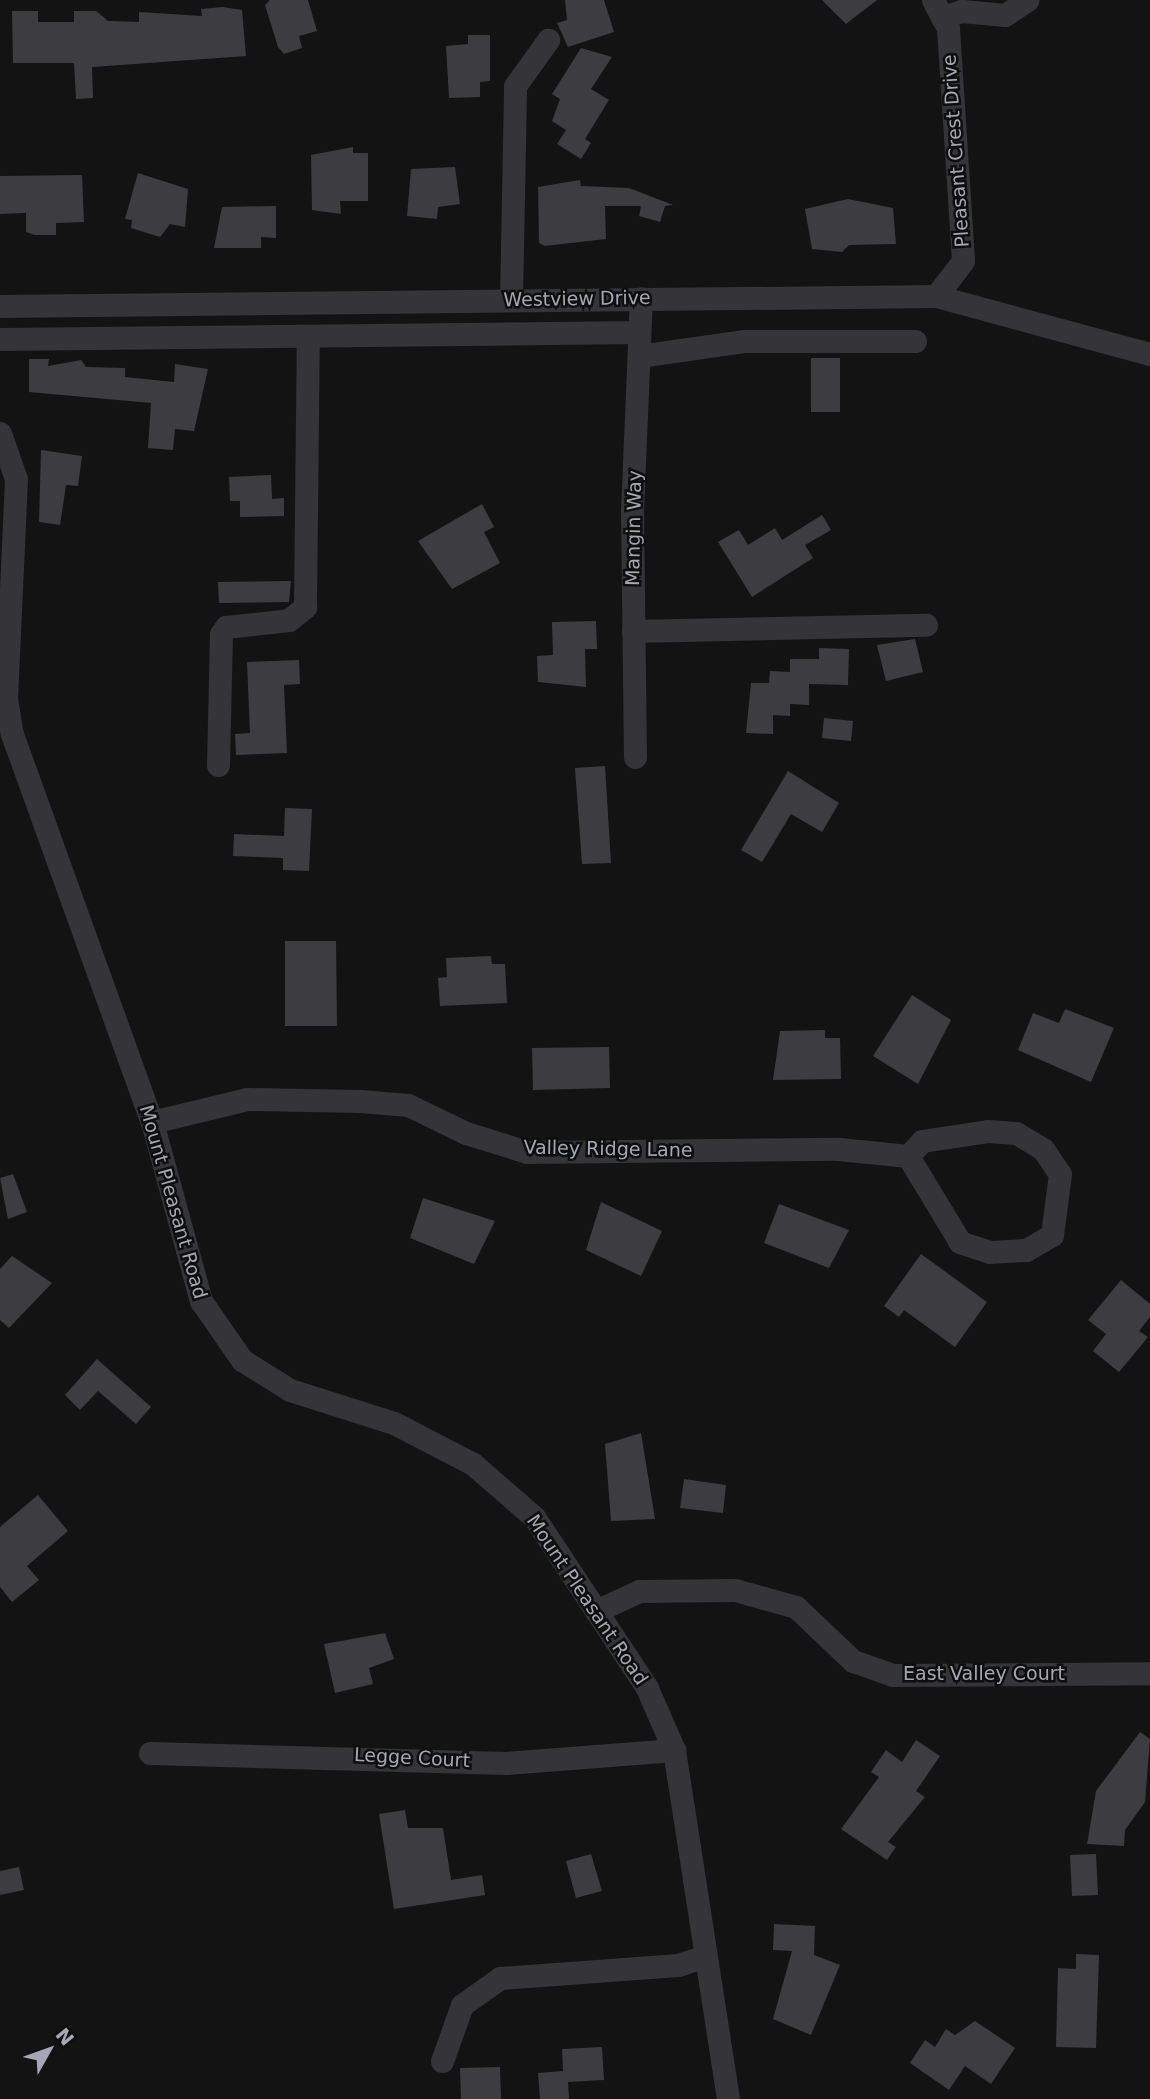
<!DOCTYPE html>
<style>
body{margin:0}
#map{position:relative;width:1150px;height:2099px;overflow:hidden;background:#131314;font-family:"DejaVu Sans",sans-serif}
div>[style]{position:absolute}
.building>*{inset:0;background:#3d3d41}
.minor>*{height:23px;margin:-11.5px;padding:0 11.5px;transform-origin:11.5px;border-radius:11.5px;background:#343439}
span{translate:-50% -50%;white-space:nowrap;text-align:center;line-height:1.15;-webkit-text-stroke:5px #0e0e0f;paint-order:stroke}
.street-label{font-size:19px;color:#a5a8b4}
.north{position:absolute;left:14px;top:2015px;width:70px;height:70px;-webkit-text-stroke:5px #0e0e0f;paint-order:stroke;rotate:50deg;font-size:19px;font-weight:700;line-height:28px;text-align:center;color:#a5a8b4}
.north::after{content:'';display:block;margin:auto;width:24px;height:32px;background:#a5a8b4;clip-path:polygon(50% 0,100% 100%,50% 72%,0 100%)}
</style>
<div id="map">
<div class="building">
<div style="clip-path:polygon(270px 0,308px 0,317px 31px,299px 36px,302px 48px,284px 54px,278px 47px,265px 5px)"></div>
<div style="clip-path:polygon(565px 0,604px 0,614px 32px,568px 47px,557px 23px,567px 20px)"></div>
<div style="clip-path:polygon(822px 0,877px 0,846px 24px)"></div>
<div style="clip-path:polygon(223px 7px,242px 10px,246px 56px,92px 67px,93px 98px,76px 99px,74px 63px,13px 63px,12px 11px,38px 11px,38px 22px,74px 22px,74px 11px,96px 11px,108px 21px,139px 22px,139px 12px,202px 16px,201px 9px)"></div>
<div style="clip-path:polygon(468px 35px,490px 35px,490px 81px,480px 82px,480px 97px,449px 98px,446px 46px,468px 44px)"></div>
<div style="clip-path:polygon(581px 48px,612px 57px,591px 89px,609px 100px,585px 139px,591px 143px,581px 159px,557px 144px,566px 130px,552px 121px,560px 99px,552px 94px)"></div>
<div style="clip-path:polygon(353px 147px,353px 153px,368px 153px,368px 201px,340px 201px,341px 214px,312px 210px,311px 155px)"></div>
<div style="clip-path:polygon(455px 167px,460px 204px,438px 207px,437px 219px,407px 216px,411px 169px)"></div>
<div style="clip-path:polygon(138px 173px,188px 189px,185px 227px,170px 224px,160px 237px,131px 228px,132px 220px,125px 219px)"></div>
<div style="clip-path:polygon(82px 175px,84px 222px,56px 223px,56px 235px,35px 235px,26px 232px,26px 213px,0 214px,0 176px)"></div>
<div style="clip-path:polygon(580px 180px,581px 186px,629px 188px,673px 205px,665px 206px,660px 222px,639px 216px,641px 206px,605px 206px,606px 239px,545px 246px,539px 243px,538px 187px)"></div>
<div style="clip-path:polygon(848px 199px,893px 208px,896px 244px,849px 245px,842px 252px,812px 249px,805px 209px)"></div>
<div style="clip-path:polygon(276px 206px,276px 238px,261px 237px,261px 248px,214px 248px,222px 207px)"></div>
<div style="clip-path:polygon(811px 358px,840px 358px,840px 412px,811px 412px)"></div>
<div style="clip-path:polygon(29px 359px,49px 359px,48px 366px,81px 360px,86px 367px,125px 368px,125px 377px,174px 382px,175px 364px,208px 369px,194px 431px,175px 429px,173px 450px,148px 448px,151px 403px,29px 392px)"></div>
<div style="clip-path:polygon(41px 450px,82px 456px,78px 486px,66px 485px,60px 525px,39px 522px)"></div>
<div style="clip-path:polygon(271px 475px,272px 499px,284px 498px,284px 516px,240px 517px,240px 501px,230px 501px,229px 477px)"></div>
<div style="clip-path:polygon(482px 504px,494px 527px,484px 532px,500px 563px,452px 589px,418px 541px)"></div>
<div style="clip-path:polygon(822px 515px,831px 530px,805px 545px,813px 558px,752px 597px,718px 542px,739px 530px,748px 545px,775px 528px,782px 540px)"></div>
<div style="clip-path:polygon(291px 581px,289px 602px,219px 603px,218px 582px)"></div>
<div style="clip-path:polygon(596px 621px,597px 649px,585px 649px,586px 687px,538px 682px,537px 656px,553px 655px,552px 622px)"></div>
<div style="clip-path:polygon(915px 639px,923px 672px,886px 681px,877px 645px)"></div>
<div style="clip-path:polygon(819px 648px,849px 649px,848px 685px,809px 684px,809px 705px,790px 704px,790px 716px,773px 715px,773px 734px,746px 733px,751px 683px,769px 683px,770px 671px,790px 672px,790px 659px,819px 659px)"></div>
<div style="clip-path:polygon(299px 660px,300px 684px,284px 685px,287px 753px,236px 755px,235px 734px,250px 733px,247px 662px)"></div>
<div style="clip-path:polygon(824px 718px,853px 721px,851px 741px,822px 738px)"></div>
<div style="clip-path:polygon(605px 766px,611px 863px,582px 864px,575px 768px)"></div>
<div style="clip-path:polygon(788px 771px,839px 803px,822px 832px,791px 814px,762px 862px,741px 850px)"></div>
<div style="clip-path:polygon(285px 808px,312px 809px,309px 871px,283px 870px,283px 858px,233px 856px,234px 834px,284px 836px)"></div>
<div style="clip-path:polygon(285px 941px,336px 941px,337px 1026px,285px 1026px)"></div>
<div style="clip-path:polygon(491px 956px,492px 964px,505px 964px,507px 1003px,440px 1006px,438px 978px,447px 977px,446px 958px)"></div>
<div style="clip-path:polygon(912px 995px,951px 1020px,918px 1084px,873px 1056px)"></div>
<div style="clip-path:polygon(1065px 1009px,1114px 1028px,1091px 1082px,1018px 1050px,1033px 1013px,1059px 1023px)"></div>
<div style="clip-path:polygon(825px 1030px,825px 1038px,840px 1038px,841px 1079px,773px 1080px,780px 1031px)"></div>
<div style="clip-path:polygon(609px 1047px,610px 1088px,533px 1090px,532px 1048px)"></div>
<div style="clip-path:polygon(13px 1174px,27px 1212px,8px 1219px,0 1178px)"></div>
<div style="clip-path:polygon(423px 1198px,495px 1221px,474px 1264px,410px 1238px)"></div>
<div style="clip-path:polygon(601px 1202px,662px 1231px,641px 1276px,586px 1250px)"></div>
<div style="clip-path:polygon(779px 1204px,849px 1230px,829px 1268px,764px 1243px)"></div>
<div style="clip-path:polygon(921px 1254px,987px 1302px,955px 1347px,904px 1310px,899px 1317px,884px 1306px)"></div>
<div style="clip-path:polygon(12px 1256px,52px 1283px,9px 1328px,0 1320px,0 1269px)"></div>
<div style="clip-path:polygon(1121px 1280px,1150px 1304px,1150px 1317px,1139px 1331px,1148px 1337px,1119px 1372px,1093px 1351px,1106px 1334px,1088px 1320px)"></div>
<div style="clip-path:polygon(97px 1359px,151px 1407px,136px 1424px,98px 1391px,80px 1410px,65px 1395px)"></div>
<div style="clip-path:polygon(641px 1433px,655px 1519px,611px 1521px,605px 1444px)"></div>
<div style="clip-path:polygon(684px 1479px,726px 1485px,723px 1513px,680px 1508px)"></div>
<div style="clip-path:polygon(38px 1495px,68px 1531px,27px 1566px,39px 1580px,12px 1602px,0 1587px,0 1527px)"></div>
<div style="clip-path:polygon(385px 1633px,394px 1659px,369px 1668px,373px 1684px,335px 1693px,324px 1644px)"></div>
<div style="clip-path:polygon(1140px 1732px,1150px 1739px,1145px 1802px,1125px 1830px,1124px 1846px,1087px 1844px,1096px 1791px)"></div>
<div style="clip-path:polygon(916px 1740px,940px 1756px,916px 1791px,925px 1797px,888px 1842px,896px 1847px,887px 1860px,841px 1829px,879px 1777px,871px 1772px,886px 1750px,902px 1762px)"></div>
<div style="clip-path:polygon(405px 1810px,408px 1828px,443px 1828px,451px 1880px,482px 1875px,485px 1895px,394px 1909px,379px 1814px)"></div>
<div style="clip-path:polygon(591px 1854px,602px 1891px,576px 1898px,566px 1861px)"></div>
<div style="clip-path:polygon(1096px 1854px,1098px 1895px,1072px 1896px,1070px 1855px)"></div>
<div style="clip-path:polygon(19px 1867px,24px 1890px,0 1895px,0 1871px)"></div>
<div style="clip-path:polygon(774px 1924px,815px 1926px,814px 1955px,840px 1965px,811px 2035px,773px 2019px,792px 1951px,773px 1950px)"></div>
<div style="clip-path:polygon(1076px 1954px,1099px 1955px,1096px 2048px,1056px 2047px,1058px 1968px,1076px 1969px)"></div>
<div style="clip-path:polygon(975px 2021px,1015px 2048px,991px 2084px,965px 2066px,949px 2090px,910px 2063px,925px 2040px,935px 2047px,946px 2029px,955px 2035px)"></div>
<div style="clip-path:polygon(602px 2047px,604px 2080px,568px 2082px,569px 2099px,540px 2099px,538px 2073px,563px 2071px,562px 2049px)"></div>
<div style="clip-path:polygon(500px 2067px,501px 2099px,461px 2099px,460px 2068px)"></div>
</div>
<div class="minor">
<div style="left:933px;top:0;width:32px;rotate:62deg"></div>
<div style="left:948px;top:28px;width:233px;rotate:86.3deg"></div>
<div style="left:963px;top:261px;width:44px;rotate:127.6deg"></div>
<div style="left:942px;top:17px;width:21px;rotate:-17deg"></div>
<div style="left:962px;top:11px;width:43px;rotate:5.3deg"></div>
<div style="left:1005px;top:15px;width:27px;rotate:-34deg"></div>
<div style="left:511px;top:300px;width:214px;rotate:-88.9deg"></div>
<div style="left:515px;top:86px;width:57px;rotate:-54.3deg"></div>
<div style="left:0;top:306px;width:936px;rotate:-0.61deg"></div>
<div style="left:936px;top:296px;width:222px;rotate:15.2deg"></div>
<div style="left:0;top:339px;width:639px;rotate:-0.63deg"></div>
<div style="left:639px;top:356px;width:107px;rotate:-8.1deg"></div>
<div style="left:745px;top:341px;width:170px"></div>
<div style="left:0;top:433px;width:49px;rotate:70.8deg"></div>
<div style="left:16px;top:479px;width:219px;rotate:92.6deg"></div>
<div style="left:6px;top:698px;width:36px;rotate:81deg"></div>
<div style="left:12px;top:734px;width:412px;rotate:70.2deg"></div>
<div style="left:152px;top:1122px;width:186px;rotate:74.7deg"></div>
<div style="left:201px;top:1301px;width:72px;rotate:55.2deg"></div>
<div style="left:242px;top:1360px;width:57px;rotate:32deg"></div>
<div style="left:290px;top:1390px;width:109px;rotate:17.6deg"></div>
<div style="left:394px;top:1423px;width:89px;rotate:27.4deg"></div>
<div style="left:473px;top:1464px;width:81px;rotate:41deg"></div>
<div style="left:534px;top:1517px;width:205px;rotate:56.5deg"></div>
<div style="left:647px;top:1688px;width:68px;rotate:66.5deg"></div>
<div style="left:674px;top:1750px;width:353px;rotate:81.2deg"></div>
<div style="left:633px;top:631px;width:293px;rotate:-1.2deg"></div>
<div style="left:635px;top:757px;width:246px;rotate:-90.7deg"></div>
<div style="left:632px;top:511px;width:213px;rotate:-87.6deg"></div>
<div style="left:218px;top:765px;width:131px;rotate:-88.7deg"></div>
<div style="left:221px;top:634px;width:9px;rotate:-54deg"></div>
<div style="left:226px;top:627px;width:63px;rotate:-6.3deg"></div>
<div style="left:289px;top:620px;width:21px;rotate:-39deg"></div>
<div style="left:305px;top:607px;width:271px;rotate:-89.4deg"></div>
<div style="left:152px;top:1122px;width:98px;rotate:-13.6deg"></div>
<div style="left:247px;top:1099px;width:114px;rotate:1deg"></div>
<div style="left:361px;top:1101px;width:47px;rotate:4.9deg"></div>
<div style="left:408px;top:1105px;width:64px;rotate:25.8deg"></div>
<div style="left:466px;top:1133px;width:64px;rotate:17.3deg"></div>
<div style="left:527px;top:1152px;width:312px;rotate:-0.6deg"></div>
<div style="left:839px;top:1149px;width:69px;rotate:5.8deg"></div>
<div style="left:987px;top:1131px;width:29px;rotate:4deg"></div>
<div style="left:1016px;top:1133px;width:31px;rotate:31deg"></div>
<div style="left:1043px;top:1149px;width:30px;rotate:56deg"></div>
<div style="left:1060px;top:1174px;width:62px;rotate:97.5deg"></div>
<div style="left:1052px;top:1235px;width:30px;rotate:150deg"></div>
<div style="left:1026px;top:1250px;width:36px;rotate:177deg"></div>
<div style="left:990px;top:1252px;width:32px;rotate:-162deg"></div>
<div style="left:960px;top:1242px;width:100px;rotate:-121.2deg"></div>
<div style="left:908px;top:1156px;width:21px;rotate:-47deg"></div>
<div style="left:922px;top:1141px;width:66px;rotate:-8.7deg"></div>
<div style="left:596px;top:1611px;width:47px;rotate:-24.9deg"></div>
<div style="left:639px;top:1591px;width:96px;rotate:-0.6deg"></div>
<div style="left:735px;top:1590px;width:63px;rotate:15.6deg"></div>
<div style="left:796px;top:1607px;width:79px;rotate:43.5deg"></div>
<div style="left:853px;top:1661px;width:42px;rotate:19.3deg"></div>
<div style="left:893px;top:1675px;width:257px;rotate:-0.4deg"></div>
<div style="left:150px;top:1753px;width:356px;rotate:1.6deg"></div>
<div style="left:506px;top:1763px;width:169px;rotate:-4.4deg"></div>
<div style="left:442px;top:2061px;width:59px;rotate:-70.3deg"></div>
<div style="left:462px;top:2005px;width:47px;rotate:-35.4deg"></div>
<div style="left:500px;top:1978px;width:178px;rotate:-4.2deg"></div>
<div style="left:678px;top:1965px;width:29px;rotate:-18deg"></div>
</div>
<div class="street-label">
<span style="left:956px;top:151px;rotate:-94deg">Pleasant Crest Drive</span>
<span style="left:577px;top:299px;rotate:-1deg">Westview Drive</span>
<span style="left:634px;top:528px;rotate:-89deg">Mangin Way</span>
<span style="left:608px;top:1149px;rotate:1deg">Valley Ridge Lane</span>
<span style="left:173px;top:1202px;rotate:74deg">Mount Pleasant Road</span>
<span style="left:587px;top:1600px;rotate:56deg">Mount Pleasant Road</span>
<span style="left:984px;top:1674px">East Valley Court</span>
<span style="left:412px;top:1758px;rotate:3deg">Legge Court</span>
</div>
<div class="north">N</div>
</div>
